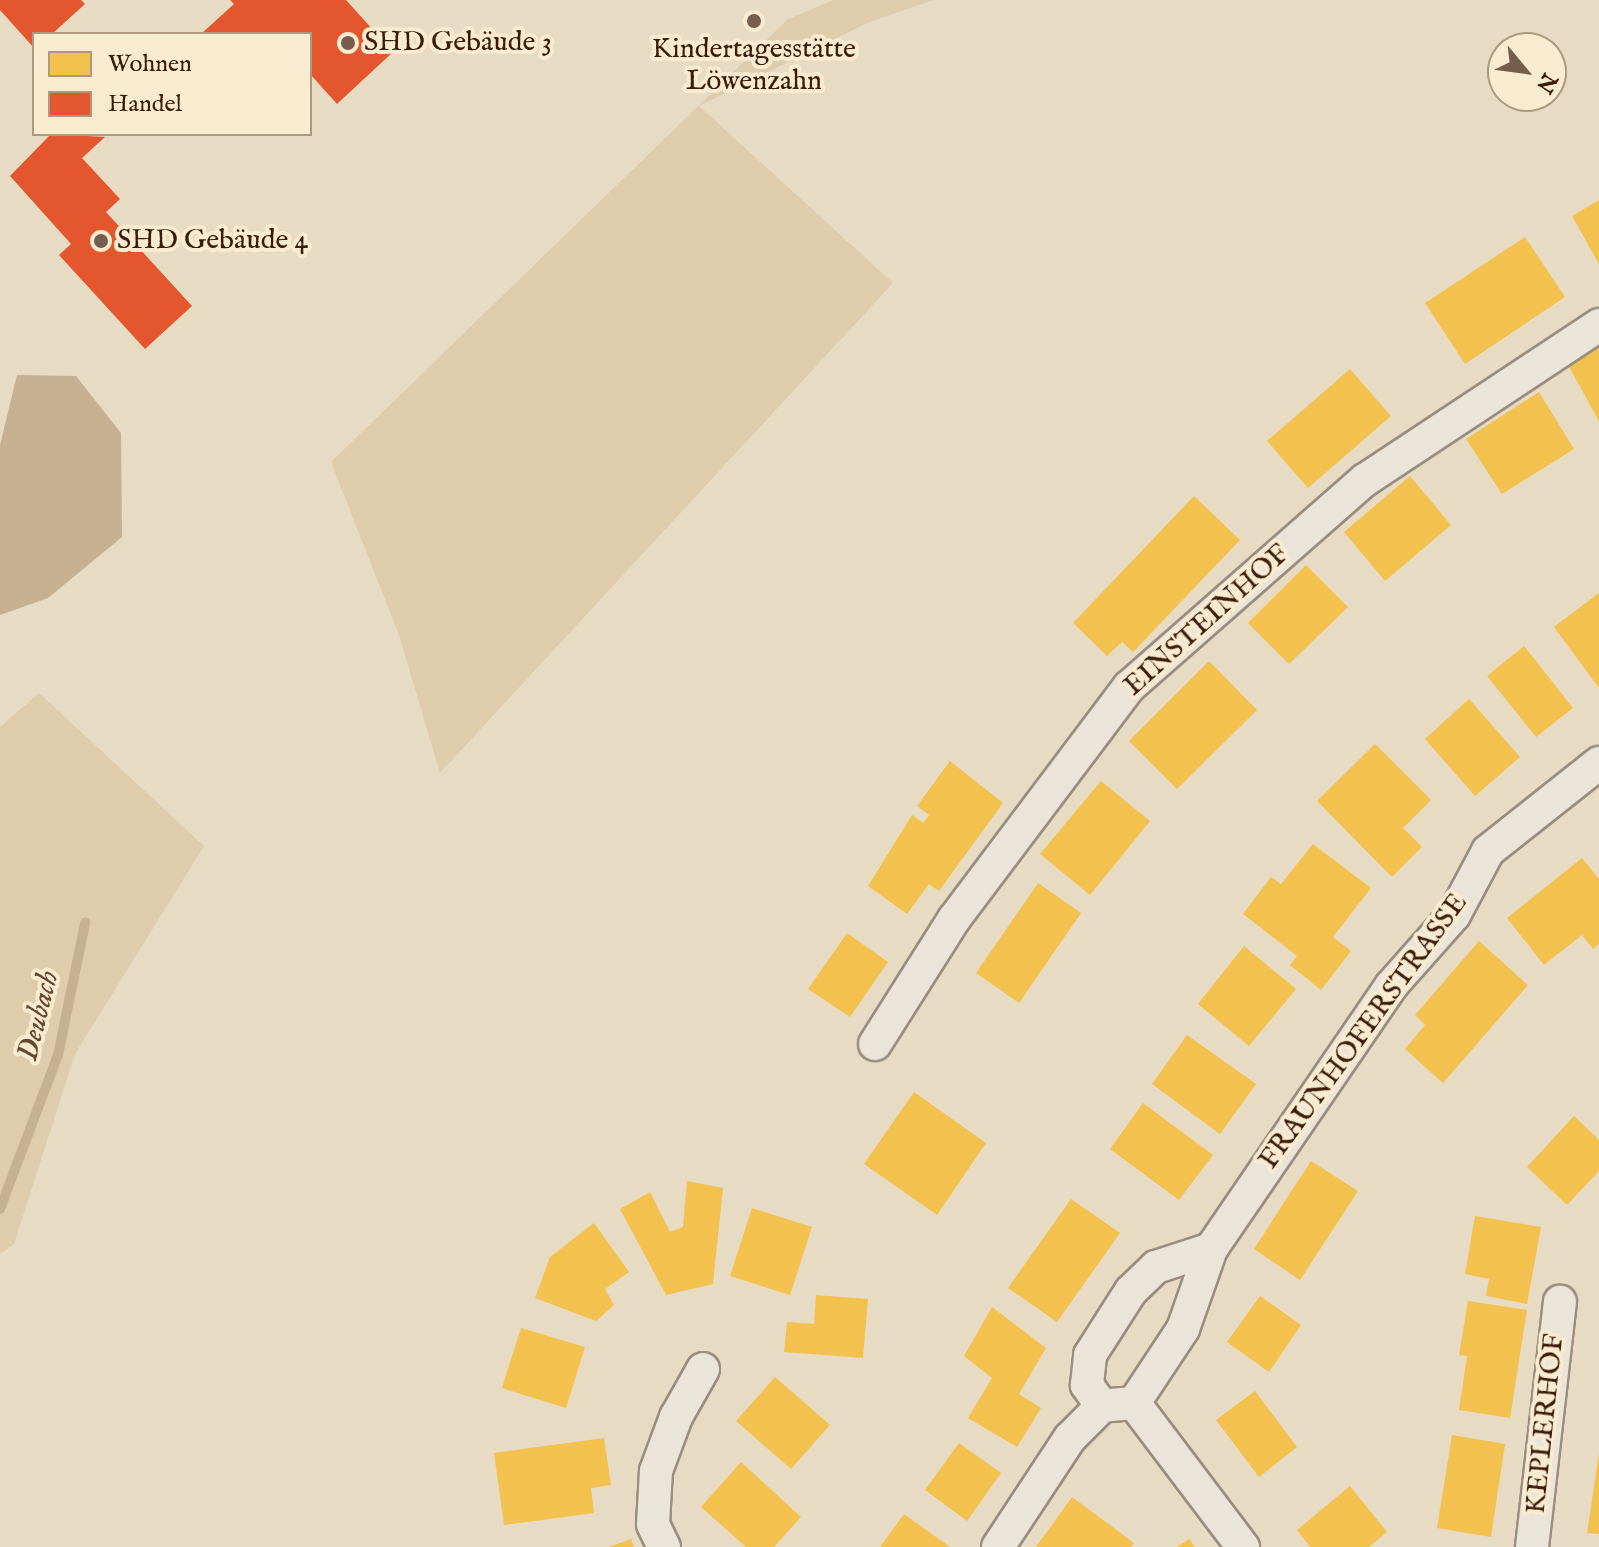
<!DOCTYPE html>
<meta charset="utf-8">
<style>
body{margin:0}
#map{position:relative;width:1599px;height:1547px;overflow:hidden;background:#e7dbc4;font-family:"IM FELL English",serif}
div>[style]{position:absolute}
.green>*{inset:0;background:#deccac}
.water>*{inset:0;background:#c5b092}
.homes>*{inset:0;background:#f2c14e}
.shops>*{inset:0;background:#e4572e}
.stream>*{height:10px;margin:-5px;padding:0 5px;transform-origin:5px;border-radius:5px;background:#c5b092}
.roads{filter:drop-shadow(2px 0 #988d7f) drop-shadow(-2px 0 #988d7f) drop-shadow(0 2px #988d7f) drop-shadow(0 -2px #988d7f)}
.minor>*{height:32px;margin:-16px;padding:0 16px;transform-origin:16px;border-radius:16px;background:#eae4d9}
.dots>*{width:22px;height:22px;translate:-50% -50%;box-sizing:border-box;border:4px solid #f9ebcf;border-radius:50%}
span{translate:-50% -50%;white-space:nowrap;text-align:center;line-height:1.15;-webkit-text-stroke:8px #f9ebcf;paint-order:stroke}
.poi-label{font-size:28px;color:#3a1b0c}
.left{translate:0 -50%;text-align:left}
.street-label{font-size:28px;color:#3a1b0c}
.water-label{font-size:30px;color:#654833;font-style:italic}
.legend{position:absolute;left:32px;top:32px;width:280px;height:104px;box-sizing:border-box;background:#f9ebcf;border:2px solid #ad9881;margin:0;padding:10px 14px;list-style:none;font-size:24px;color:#3a1b0c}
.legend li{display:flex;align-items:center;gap:16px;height:40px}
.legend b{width:40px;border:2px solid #ad9881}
.north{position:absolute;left:1487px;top:32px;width:80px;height:80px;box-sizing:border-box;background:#f9ebcf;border:2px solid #ad9881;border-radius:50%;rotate:119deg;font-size:22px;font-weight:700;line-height:32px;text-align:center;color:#3a1b0c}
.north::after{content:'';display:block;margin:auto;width:28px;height:36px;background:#775e4c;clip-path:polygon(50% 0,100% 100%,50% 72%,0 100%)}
</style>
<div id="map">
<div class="green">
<div style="clip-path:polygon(834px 0,934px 0,867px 23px,699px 106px,893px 283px,440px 773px,399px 635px,331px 462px,788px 19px)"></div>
<div style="clip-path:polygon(39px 693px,204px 846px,75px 1054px,14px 1244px,0 1254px,0 727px)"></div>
</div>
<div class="water">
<div style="clip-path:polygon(17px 375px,76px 376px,121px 433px,122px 537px,48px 598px,0 615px,0 445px)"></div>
</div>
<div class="homes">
<div style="clip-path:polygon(1599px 200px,1599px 264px,1572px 216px)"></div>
<div style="clip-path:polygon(1525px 237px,1565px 297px,1465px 364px,1425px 303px)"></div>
<div style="clip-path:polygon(1599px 348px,1599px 421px,1568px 365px)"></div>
<div style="clip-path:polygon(1350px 369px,1391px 416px,1308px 488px,1267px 441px)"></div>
<div style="clip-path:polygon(1539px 392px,1574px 449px,1502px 494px,1466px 439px)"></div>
<div style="clip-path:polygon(1410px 476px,1451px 525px,1385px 581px,1344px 532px)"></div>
<div style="clip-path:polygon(1194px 496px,1240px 540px,1133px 652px,1122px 642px,1107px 656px,1073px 623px)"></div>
<div style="clip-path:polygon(1306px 565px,1348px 607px,1289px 664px,1248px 623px)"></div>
<div style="clip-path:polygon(1599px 593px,1599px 688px,1554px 627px)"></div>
<div style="clip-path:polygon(1524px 646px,1573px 708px,1536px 737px,1487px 676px)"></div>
<div style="clip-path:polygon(1209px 661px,1257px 710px,1177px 789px,1129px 741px)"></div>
<div style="clip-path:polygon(1469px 699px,1520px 757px,1475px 796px,1425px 739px)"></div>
<div style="clip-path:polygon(1375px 744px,1431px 800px,1403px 828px,1422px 847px,1392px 877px,1317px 801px)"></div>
<div style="clip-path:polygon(950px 761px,1003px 803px,939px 891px,929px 884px,907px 914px,868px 886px,912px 815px,923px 823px,929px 815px,917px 806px)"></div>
<div style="clip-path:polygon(1101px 781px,1150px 821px,1090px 895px,1040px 854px)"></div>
<div style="clip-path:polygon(1313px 844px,1371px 888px,1333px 937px,1351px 951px,1321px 990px,1290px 965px,1297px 956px,1243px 914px,1271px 877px,1281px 884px)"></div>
<div style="clip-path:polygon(1582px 858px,1599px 879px,1599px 944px,1593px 949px,1582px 935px,1544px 965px,1507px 918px)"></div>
<div style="clip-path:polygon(1038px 883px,1081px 913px,1019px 1003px,976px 973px)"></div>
<div style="clip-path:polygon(847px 933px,888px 962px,850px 1017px,808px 989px)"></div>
<div style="clip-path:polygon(1479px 941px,1528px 985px,1443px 1083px,1405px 1049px,1425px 1025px,1415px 1015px)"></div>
<div style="clip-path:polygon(1244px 946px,1296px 989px,1249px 1046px,1198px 1004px)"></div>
<div style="clip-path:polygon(1187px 1035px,1256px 1084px,1220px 1134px,1152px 1084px)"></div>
<div style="clip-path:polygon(914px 1092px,986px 1143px,937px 1215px,864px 1164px)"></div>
<div style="clip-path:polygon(1143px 1103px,1213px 1155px,1179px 1200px,1110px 1149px)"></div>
<div style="clip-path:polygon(1574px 1116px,1599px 1140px,1599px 1171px,1567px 1205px,1527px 1167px)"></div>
<div style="clip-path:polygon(1311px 1161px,1358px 1191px,1300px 1280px,1254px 1249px)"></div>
<div style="clip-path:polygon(687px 1181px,723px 1188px,713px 1284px,666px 1295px,620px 1209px,650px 1192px,670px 1232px,683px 1227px)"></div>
<div style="clip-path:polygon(1071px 1199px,1120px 1233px,1057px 1322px,1008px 1288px)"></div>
<div style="clip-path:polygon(752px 1208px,812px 1227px,790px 1295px,730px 1276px)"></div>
<div style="clip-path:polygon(1475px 1216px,1541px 1227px,1527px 1304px,1486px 1296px,1489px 1279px,1465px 1274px)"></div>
<div style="clip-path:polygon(594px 1223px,629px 1272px,605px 1289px,614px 1305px,596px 1321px,535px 1298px,550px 1257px)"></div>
<div style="clip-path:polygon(816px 1295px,868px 1299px,863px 1358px,784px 1352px,787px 1322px,814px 1324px)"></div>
<div style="clip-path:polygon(1260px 1296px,1301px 1325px,1269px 1372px,1227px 1342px)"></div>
<div style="clip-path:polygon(1468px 1301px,1527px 1310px,1510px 1418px,1459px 1410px,1467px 1356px,1459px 1355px)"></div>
<div style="clip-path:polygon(992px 1307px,1046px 1348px,1019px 1394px,1041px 1408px,1017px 1447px,968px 1418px,992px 1378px,964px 1356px)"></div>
<div style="clip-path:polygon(521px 1328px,585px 1347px,566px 1408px,502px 1388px)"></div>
<div style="clip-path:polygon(775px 1377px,830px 1425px,791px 1469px,736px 1421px)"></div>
<div style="clip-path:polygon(1255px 1391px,1297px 1447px,1259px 1477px,1216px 1420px)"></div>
<div style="clip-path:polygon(1452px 1435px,1505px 1444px,1491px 1537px,1437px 1528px)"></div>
<div style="clip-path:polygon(604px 1438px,611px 1485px,591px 1488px,594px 1513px,504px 1525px,494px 1453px)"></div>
<div style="clip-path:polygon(959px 1443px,1001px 1473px,967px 1521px,925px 1490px)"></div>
<div style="clip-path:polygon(1599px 1454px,1599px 1534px,1587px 1533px)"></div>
<div style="clip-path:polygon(741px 1462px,801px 1517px,774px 1547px,746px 1547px,701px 1507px)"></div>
<div style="clip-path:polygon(1350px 1486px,1387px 1532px,1369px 1547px,1310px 1547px,1297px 1530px)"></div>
<div style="clip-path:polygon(1072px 1497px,1134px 1543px,1131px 1547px,1036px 1547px)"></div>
<div style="clip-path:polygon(904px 1514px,950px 1547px,880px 1547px)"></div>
<div style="clip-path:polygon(631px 1539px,634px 1547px,609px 1547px)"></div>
<div style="clip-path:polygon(1189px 1539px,1195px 1547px,1177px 1547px)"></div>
</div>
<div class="shops">
<div style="clip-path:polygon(0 0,81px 0,85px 4px,52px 34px,34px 34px,34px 48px,0 10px)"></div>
<div style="clip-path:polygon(230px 0,346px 0,393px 52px,337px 104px,310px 74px,310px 34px,201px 34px,234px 4px)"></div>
<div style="clip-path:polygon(51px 134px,105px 137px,82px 158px,120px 199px,106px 212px,192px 306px,145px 349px,59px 255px,71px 244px,10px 176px)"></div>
</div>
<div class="stream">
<div style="left:0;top:1209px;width:165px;rotate:-69.4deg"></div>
<div style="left:58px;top:1055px;width:135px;rotate:-78.4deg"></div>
</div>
<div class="roads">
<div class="minor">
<div style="left:875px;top:1044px;width:148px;rotate:-57.7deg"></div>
<div style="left:954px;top:919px;width:291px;rotate:-53deg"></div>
<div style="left:1129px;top:687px;width:314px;rotate:-41.3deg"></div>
<div style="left:1365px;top:480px;width:281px;rotate:-33.5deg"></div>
<div style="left:1134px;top:1403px;width:89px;rotate:-56.5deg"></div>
<div style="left:1183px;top:1329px;width:85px;rotate:-70.7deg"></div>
<div style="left:1211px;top:1249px;width:319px;rotate:-55.6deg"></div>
<div style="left:1391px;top:986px;width:95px;rotate:-48.4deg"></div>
<div style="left:1454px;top:915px;width:72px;rotate:-62deg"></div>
<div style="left:1488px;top:851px;width:142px;rotate:-38.4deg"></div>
<div style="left:1134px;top:1403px;width:32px;rotate:175deg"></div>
<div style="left:1102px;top:1406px;width:26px;rotate:-126deg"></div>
<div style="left:1087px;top:1385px;width:30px;rotate:-84deg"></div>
<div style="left:1090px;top:1355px;width:76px;rotate:-57.4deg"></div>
<div style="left:1131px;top:1291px;width:35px;rotate:-44deg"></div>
<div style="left:1156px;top:1267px;width:58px;rotate:-18.1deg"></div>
<div style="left:1134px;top:1403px;width:181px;rotate:52.9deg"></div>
<div style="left:664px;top:1547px;width:25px;rotate:-116deg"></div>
<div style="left:653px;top:1524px;width:53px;rotate:-86.8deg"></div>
<div style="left:656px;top:1471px;width:58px;rotate:-69.7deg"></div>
<div style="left:676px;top:1417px;width:55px;rotate:-60.6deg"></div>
<div style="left:998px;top:1547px;width:131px;rotate:-56.6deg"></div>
<div style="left:1070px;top:1438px;width:45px;rotate:-45deg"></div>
<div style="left:1532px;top:1547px;width:247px;rotate:-83.5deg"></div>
</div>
</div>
<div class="dots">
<div style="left:754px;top:21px;background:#775e4c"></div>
<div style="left:348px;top:43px;background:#775e4c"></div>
<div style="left:101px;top:241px;background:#775e4c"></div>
</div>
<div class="poi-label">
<span class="left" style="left:364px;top:43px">SHD Gebäude 3</span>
<span style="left:754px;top:66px">Kindertagesstätte<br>Löwenzahn</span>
<span class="left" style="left:117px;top:241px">SHD Gebäude 4</span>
</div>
<div class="street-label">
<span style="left:1207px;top:621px;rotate:-42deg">EINSTEINHOF</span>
<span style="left:1364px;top:1032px;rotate:-54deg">FRAUNHOFERSTRASSE</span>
<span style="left:1546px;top:1424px;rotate:-84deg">KEPLERHOF</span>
</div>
<div class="water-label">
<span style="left:39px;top:1016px;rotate:-76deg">Deubach</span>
</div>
<ul class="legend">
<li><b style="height:22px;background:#f2c14e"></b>Wohnen</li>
<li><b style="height:22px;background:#e4572e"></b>Handel</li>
</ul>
<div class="north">N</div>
</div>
